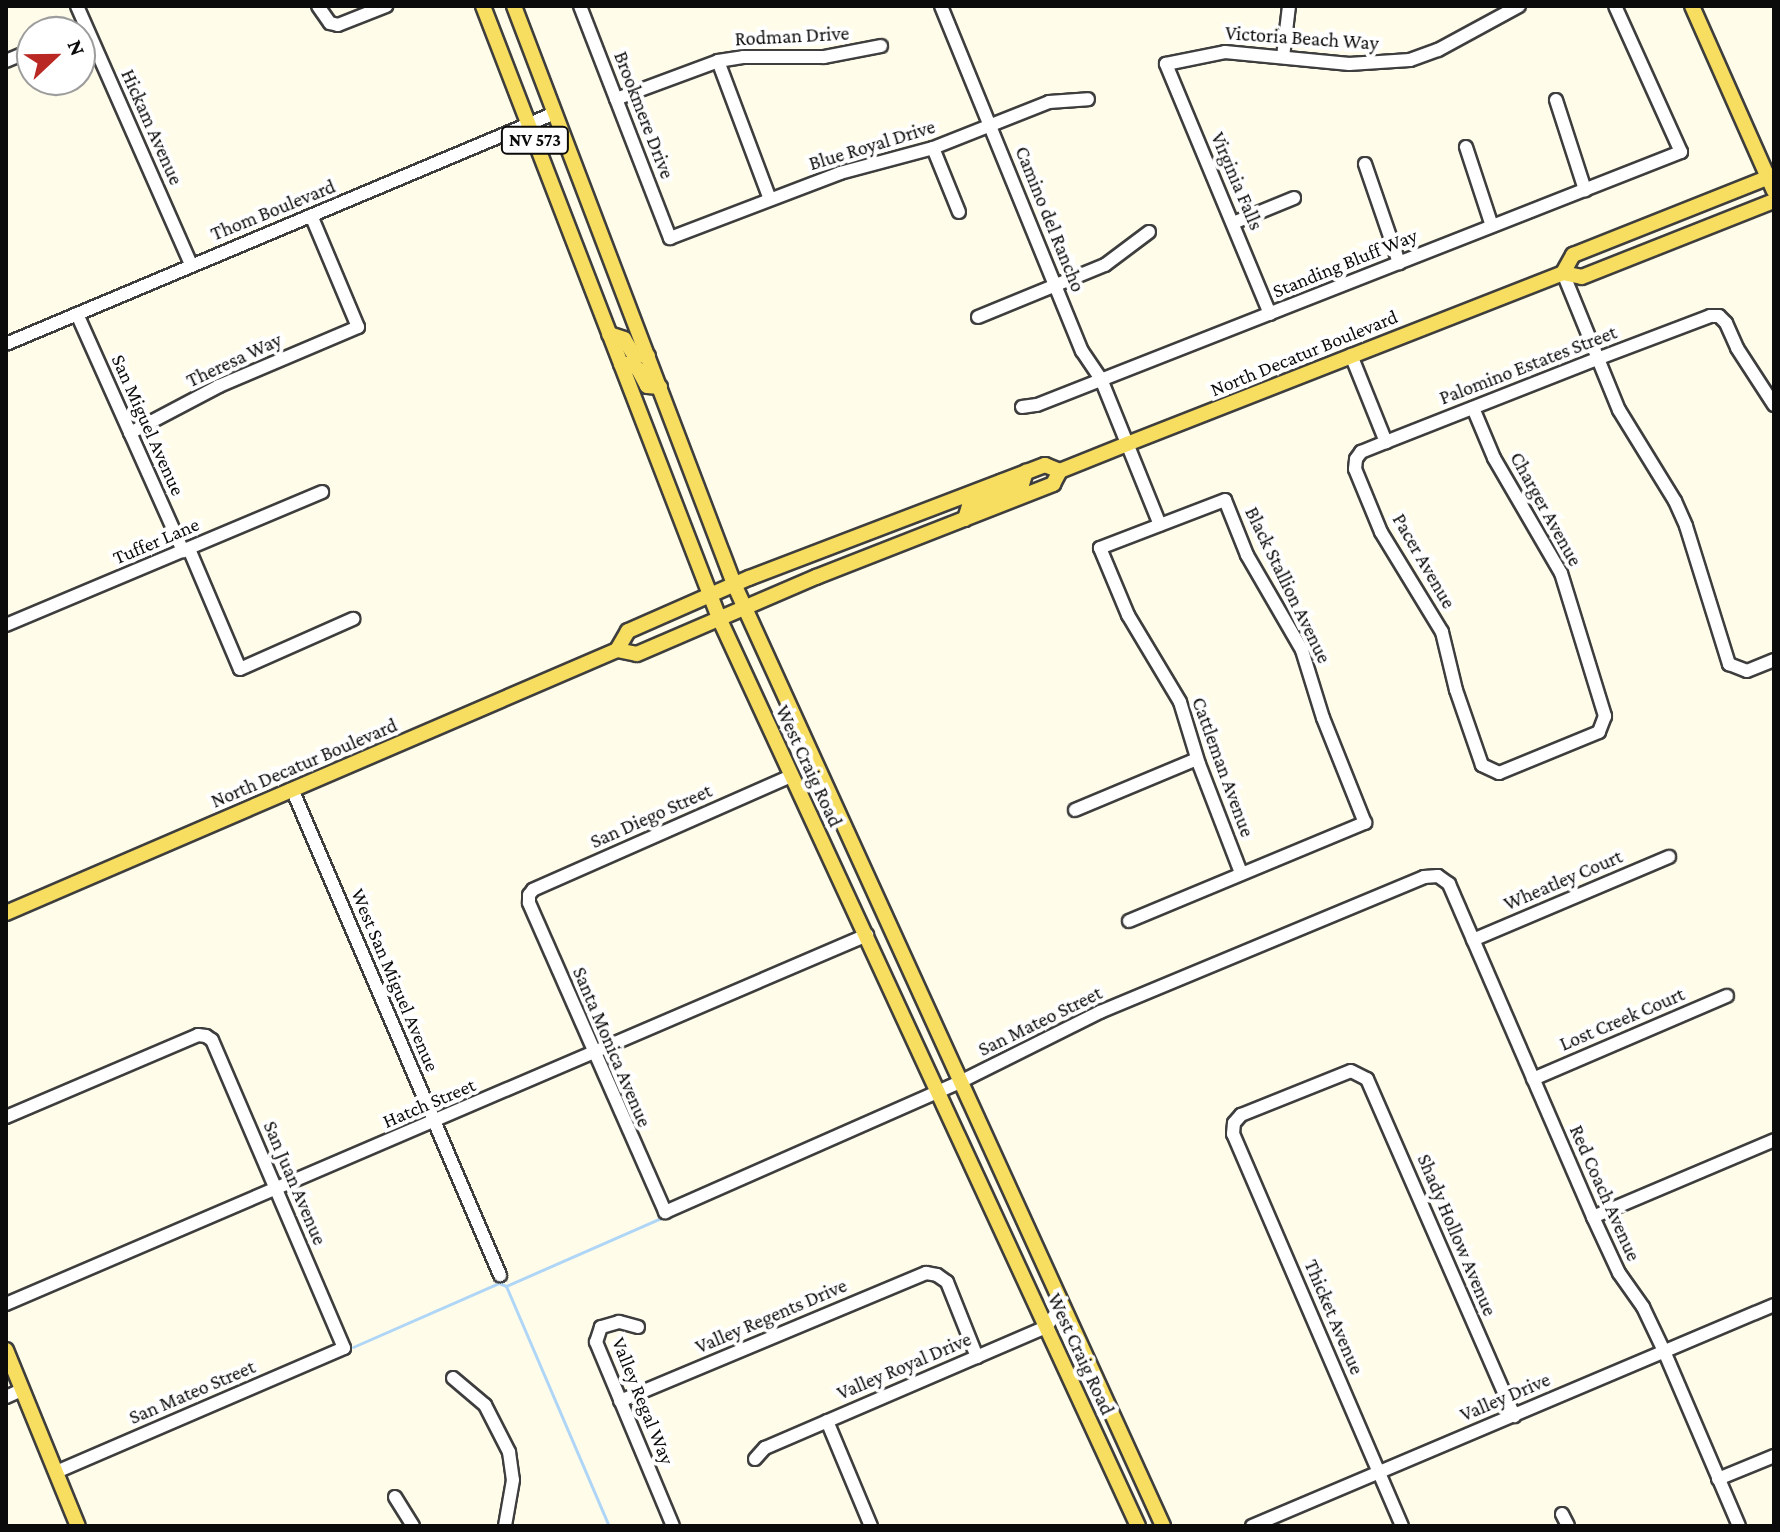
<!DOCTYPE html>
<style>
body{margin:0}
#map{position:relative;width:1780px;height:1532px;overflow:hidden;background:#fffcea;font-family:"Crimson Pro",serif}
div>[style]{position:absolute}
.stream>*{height:3px;margin:-1.5px;padding:0 1.5px;transform-origin:1.5px;border-radius:1.5px;background:#afd6f6}
.roads{filter:drop-shadow(2px 0 #3e3e3e) drop-shadow(-2px 0 #3e3e3e) drop-shadow(0 2px #3e3e3e) drop-shadow(0 -2px #3e3e3e)}
.minor>*{height:12px;margin:-6px;padding:0 6px;transform-origin:6px;border-radius:6px;background:#fff}
.major>*{height:14px;margin:-7px;padding:0 7px;transform-origin:7px;border-radius:7px;background:#f8de60}
span{translate:-50% -50%;white-space:nowrap;text-align:center;line-height:1.15;-webkit-text-stroke:8px #fff;paint-order:stroke}
.shield-label span{padding:2px 6px;background:#fff;border:2px solid;border-radius:6px;-webkit-text-stroke-width:0}
.shield-label{font-size:18px;color:#0b0b0b;font-weight:700}
.street-label{font-size:20px;color:#0b0b0b}
.frame{position:absolute;inset:0;border:8px solid #0b0b0b;pointer-events:none}
.north{position:absolute;left:16px;top:16px;width:80px;height:80px;box-sizing:border-box;background:#fff;border:2px solid #9d9d9d;border-radius:50%;rotate:68deg;font-size:22px;font-weight:700;line-height:32px;text-align:center;color:#0b0b0b}
.north::after{content:'';display:block;margin:auto;width:28px;height:36px;background:#ba2824;clip-path:polygon(50% 0,100% 100%,50% 72%,0 100%)}
</style>
<div id="map">
<div class="stream">
<div style="left:506px;top:1286px;width:261px;rotate:66.8deg"></div>
<div style="left:353px;top:1347px;width:159px;rotate:-23.7deg"></div>
<div style="left:499px;top:1283px;width:8px;rotate:23deg"></div>
<div style="left:506px;top:1286px;width:169px;rotate:-23.7deg"></div>
</div>
<div class="roads">
<div class="minor">
<div style="left:77px;top:6px;width:283px;rotate:66.2deg"></div>
<div style="left:318px;top:6px;width:21px;rotate:55deg"></div>
<div style="left:330px;top:23px;width:8px;rotate:14deg"></div>
<div style="left:338px;top:25px;width:52px;rotate:-21.6deg"></div>
<div style="left:580px;top:6px;width:249px;rotate:68.8deg"></div>
<div style="left:670px;top:238px;width:182px;rotate:-20.9deg"></div>
<div style="left:840px;top:173px;width:96px;rotate:-15deg"></div>
<div style="left:933px;top:148px;width:125px;rotate:-21.6deg"></div>
<div style="left:1049px;top:102px;width:39px;rotate:-4deg"></div>
<div style="left:941px;top:6px;width:373px;rotate:67.8deg"></div>
<div style="left:1082px;top:351px;width:34px;rotate:56deg"></div>
<div style="left:1101px;top:379px;width:157px;rotate:68deg"></div>
<div style="left:1283px;top:57px;width:51px;rotate:-83.3deg"></div>
<div style="left:6px;top:61px;width:28px;rotate:-23deg"></div>
<div style="left:718px;top:61px;width:147px;rotate:69.4deg"></div>
<div style="left:616px;top:99px;width:109px;rotate:-20.4deg"></div>
<div style="left:718px;top:61px;width:25px;rotate:-9deg"></div>
<div style="left:743px;top:57px;width:81px"></div>
<div style="left:824px;top:57px;width:58px;rotate:-10.9deg"></div>
<div style="left:1556px;top:100px;width:95px;rotate:72.1deg"></div>
<div style="left:1466px;top:147px;width:83px;rotate:71.8deg"></div>
<div style="left:933px;top:148px;width:69px;rotate:67.9deg"></div>
<div style="left:1365px;top:164px;width:105px;rotate:71deg"></div>
<div style="left:1233px;top:223px;width:66px;rotate:-22.3deg"></div>
<div style="left:1563px;top:273px;width:148px;rotate:67.8deg"></div>
<div style="left:1619px;top:410px;width:107px;rotate:58.4deg"></div>
<div style="left:1675px;top:501px;width:27px;rotate:66deg"></div>
<div style="left:1686px;top:526px;width:145px;rotate:72.7deg"></div>
<div style="left:1729px;top:664px;width:19px;rotate:21deg"></div>
<div style="left:1747px;top:671px;width:29px;rotate:-22deg"></div>
<div style="left:77px;top:314px;width:260px;rotate:65.9deg"></div>
<div style="left:1270px;top:314px;width:271px;rotate:-112.6deg"></div>
<div style="left:1166px;top:64px;width:60px;rotate:-11.5deg"></div>
<div style="left:1225px;top:52px;width:125px;rotate:5.5deg"></div>
<div style="left:1349px;top:64px;width:61px;rotate:-3.8deg"></div>
<div style="left:1410px;top:60px;width:30px;rotate:-20deg"></div>
<div style="left:1438px;top:50px;width:92px;rotate:-28.5deg"></div>
<div style="left:978px;top:317px;width:137px;rotate:-22.3deg"></div>
<div style="left:1105px;top:265px;width:55px;rotate:-36.9deg"></div>
<div style="left:6px;top:344px;width:596px;rotate:-22.82deg"></div>
<div style="left:1351px;top:355px;width:94px;rotate:68.1deg"></div>
<div style="left:1022px;top:407px;width:15px;rotate:-8deg"></div>
<div style="left:1037px;top:405px;width:692px;rotate:-21.45deg"></div>
<div style="left:1681px;top:152px;width:160px;rotate:-114.3deg"></div>
<div style="left:1473px;top:408px;width:54px;rotate:67.2deg"></div>
<div style="left:1494px;top:458px;width:133px;rotate:59.8deg"></div>
<div style="left:1561px;top:573px;width:150px;rotate:72.9deg"></div>
<div style="left:1605px;top:716px;width:17px;rotate:111deg"></div>
<div style="left:1599px;top:732px;width:108px;rotate:157.7deg"></div>
<div style="left:1499px;top:773px;width:19px;rotate:-155deg"></div>
<div style="left:1482px;top:765px;width:79px;rotate:-109.1deg"></div>
<div style="left:1456px;top:690px;width:60px;rotate:-103.6deg"></div>
<div style="left:1442px;top:632px;width:117px;rotate:-121.4deg"></div>
<div style="left:1381px;top:532px;width:68px;rotate:-112.4deg"></div>
<div style="left:1355px;top:469px;width:10px;rotate:-84deg"></div>
<div style="left:1356px;top:459px;width:9px;rotate:-54deg"></div>
<div style="left:1361px;top:452px;width:27px;rotate:-22deg"></div>
<div style="left:1386px;top:442px;width:227px;rotate:-21.5deg"></div>
<div style="left:1597px;top:359px;width:121px;rotate:-20.8deg"></div>
<div style="left:1710px;top:316px;width:9px"></div>
<div style="left:1719px;top:316px;width:10px;rotate:45deg"></div>
<div style="left:1726px;top:323px;width:27px;rotate:66deg"></div>
<div style="left:1737px;top:348px;width:68px;rotate:57deg"></div>
<div style="left:130px;top:433px;width:101px;rotate:-27.8deg"></div>
<div style="left:219px;top:386px;width:151px;rotate:-23deg"></div>
<div style="left:358px;top:327px;width:121px;rotate:-112.8deg"></div>
<div style="left:189px;top:549px;width:130px;rotate:67deg"></div>
<div style="left:240px;top:669px;width:124px;rotate:-23.9deg"></div>
<div style="left:6px;top:625px;width:343px;rotate:-22.8deg"></div>
<div style="left:791px;top:776px;width:282px;rotate:156.2deg"></div>
<div style="left:533px;top:890px;width:6px;rotate:129deg"></div>
<div style="left:529px;top:895px;width:8px;rotate:90deg"></div>
<div style="left:529px;top:903px;width:338px;rotate:66.2deg"></div>
<div style="left:665px;top:1212px;width:322px;rotate:-23.8deg"></div>
<div style="left:960px;top:1082px;width:157px;rotate:-26.6deg"></div>
<div style="left:1100px;top:1012px;width:351px;rotate:-22.6deg"></div>
<div style="left:1424px;top:877px;width:14px;rotate:-4deg"></div>
<div style="left:1438px;top:876px;width:14px;rotate:36deg"></div>
<div style="left:1449px;top:884px;width:363px;rotate:66.6deg"></div>
<div style="left:1593px;top:1217px;width:62px;rotate:65.1deg"></div>
<div style="left:1619px;top:1273px;width:42px;rotate:54.8deg"></div>
<div style="left:1643px;top:1307px;width:49px;rotate:64.5deg"></div>
<div style="left:1664px;top:1351px;width:190px;rotate:66.8deg"></div>
<div style="left:292px;top:789px;width:529px;rotate:66.83deg"></div>
<div style="left:1075px;top:810px;width:132px;rotate:-22.7deg"></div>
<div style="left:1129px;top:921px;width:256px;rotate:-22.6deg"></div>
<div style="left:1365px;top:823px;width:113px;rotate:-111.8deg"></div>
<div style="left:1323px;top:718px;width:71px;rotate:-107.2deg"></div>
<div style="left:1302px;top:650px;width:110px;rotate:-120.1deg"></div>
<div style="left:1247px;top:555px;width:59px;rotate:-111.8deg"></div>
<div style="left:1225px;top:500px;width:134px;rotate:159deg"></div>
<div style="left:1100px;top:548px;width:73px;rotate:67.3deg"></div>
<div style="left:1128px;top:615px;width:101px;rotate:59.1deg"></div>
<div style="left:1180px;top:702px;width:65px;rotate:73deg"></div>
<div style="left:1199px;top:764px;width:117px;rotate:68.9deg"></div>
<div style="left:1473px;top:940px;width:213px;rotate:-23deg"></div>
<div style="left:1533px;top:1079px;width:211px;rotate:-23.2deg"></div>
<div style="left:6px;top:1117px;width:209px;rotate:-23.1deg"></div>
<div style="left:198px;top:1035px;width:8px;rotate:7deg"></div>
<div style="left:206px;top:1036px;width:7px;rotate:34deg"></div>
<div style="left:212px;top:1040px;width:335px;rotate:66.8deg"></div>
<div style="left:344px;top:1348px;width:314px;rotate:156.7deg"></div>
<div style="left:1593px;top:1217px;width:197px;rotate:-23deg"></div>
<div style="left:6px;top:1304px;width:937px;rotate:-23.2deg"></div>
<div style="left:638px;top:1327px;width:20px;rotate:-165deg"></div>
<div style="left:619px;top:1322px;width:19px;rotate:164deg"></div>
<div style="left:601px;top:1327px;width:16px;rotate:108deg"></div>
<div style="left:596px;top:1342px;width:199px;rotate:67.3deg"></div>
<div style="left:453px;top:1378px;width:42px;rotate:40.2deg"></div>
<div style="left:485px;top:1405px;width:53px;rotate:62.9deg"></div>
<div style="left:509px;top:1452px;width:28px;rotate:82deg"></div>
<div style="left:513px;top:1480px;width:47px;rotate:99.9deg"></div>
<div style="left:6px;top:1397px;width:17px;rotate:-24deg"></div>
<div style="left:620px;top:1401px;width:332px;rotate:-22.7deg"></div>
<div style="left:926px;top:1273px;width:11px;rotate:10deg"></div>
<div style="left:937px;top:1275px;width:12px;rotate:35deg"></div>
<div style="left:947px;top:1282px;width:81px;rotate:68.2deg"></div>
<div style="left:827px;top:1421px;width:114px;rotate:67.3deg"></div>
<div style="left:755px;top:1459px;width:15px;rotate:-48deg"></div>
<div style="left:765px;top:1448px;width:306px;rotate:-23.3deg"></div>
<div style="left:1046px;top:1327px;width:27px;rotate:-54deg"></div>
<div style="left:1718px;top:1479px;width:61px;rotate:-22.3deg"></div>
<div style="left:395px;top:1497px;width:34px;rotate:58deg"></div>
<div style="left:1562px;top:1514px;width:13px;rotate:63deg"></div>
<div style="left:1252px;top:1526px;width:567px;rotate:-22.95deg"></div>
<div style="left:1402px;top:1526px;width:427px;rotate:-113.3deg"></div>
<div style="left:1233px;top:1134px;width:11px;rotate:-85deg"></div>
<div style="left:1234px;top:1123px;width:11px;rotate:-49deg"></div>
<div style="left:1241px;top:1115px;width:118px;rotate:-21.8deg"></div>
<div style="left:1351px;top:1071px;width:18px;rotate:27deg"></div>
<div style="left:1367px;top:1079px;width:368px;rotate:66.4deg"></div>
</div>
<div class="major">
<div style="left:483px;top:6px;width:656px;rotate:68.91deg"></div>
<div style="left:719px;top:618px;width:1000px;rotate:65.23deg"></div>
<div style="left:514px;top:6px;width:618px;rotate:69.16deg"></div>
<div style="left:734px;top:584px;width:1035px;rotate:65.51deg"></div>
<div style="left:1692px;top:6px;width:202px;rotate:66.1deg"></div>
<div style="left:1563px;top:273px;width:21px;rotate:-61deg"></div>
<div style="left:1573px;top:255px;width:216px;rotate:-21.7deg"></div>
<div style="left:609px;top:334px;width:16px;rotate:18deg"></div>
<div style="left:624px;top:339px;width:19px;rotate:58deg"></div>
<div style="left:634px;top:355px;width:14px;rotate:4deg"></div>
<div style="left:621px;top:364px;width:10px"></div>
<div style="left:631px;top:364px;width:9px;rotate:36deg"></div>
<div style="left:638px;top:369px;width:19px;rotate:62deg"></div>
<div style="left:647px;top:386px;width:13px;rotate:4deg"></div>
<div style="left:995px;top:502px;width:11px;rotate:-56deg"></div>
<div style="left:1001px;top:493px;width:23px;rotate:-23deg"></div>
<div style="left:1022px;top:484px;width:13px;rotate:-72deg"></div>
<div style="left:965px;top:519px;width:14px;rotate:-73deg"></div>
<div style="left:969px;top:506px;width:23px;rotate:-23deg"></div>
<div style="left:990px;top:497px;width:19px;rotate:-54deg"></div>
<div style="left:617px;top:650px;width:22px;rotate:-60deg"></div>
<div style="left:628px;top:631px;width:132px;rotate:-23.7deg"></div>
<div style="left:749px;top:578px;width:317px;rotate:-20.9deg"></div>
<div style="left:1045px;top:465px;width:16px;rotate:22deg"></div>
<div style="left:6px;top:913px;width:665px;rotate:-23.29deg"></div>
<div style="left:617px;top:650px;width:20px;rotate:11deg"></div>
<div style="left:637px;top:654px;width:195px;rotate:-23.3deg"></div>
<div style="left:816px;top:577px;width:255px;rotate:-21.4deg"></div>
<div style="left:1053px;top:484px;width:15px;rotate:-62deg"></div>
<div style="left:1060px;top:471px;width:72px;rotate:-21.9deg"></div>
<div style="left:1127px;top:444px;width:468px;rotate:-21.4deg"></div>
<div style="left:1563px;top:273px;width:19px;rotate:12deg"></div>
<div style="left:1582px;top:277px;width:206px;rotate:-21.6deg"></div>
<div style="left:6px;top:1350px;width:190px;rotate:67.8deg"></div>
</div>
</div>
<div class="shield-label">
<span style="left:535px;top:140px">NV 573</span>
</div>
<div class="street-label">
<span style="left:792px;top:36px;rotate:-3deg">Rodman Drive</span>
<span style="left:1302px;top:38px;rotate:4deg">Victoria Beach Way</span>
<span style="left:644px;top:115px;rotate:69deg">Brookmere Drive</span>
<span style="left:152px;top:127px;rotate:66deg">Hickam Avenue</span>
<span style="left:872px;top:145px;rotate:-17deg">Blue Royal Drive</span>
<span style="left:1237px;top:181px;rotate:67deg">Virginia Falls</span>
<span style="left:273px;top:210px;rotate:-22deg">Thom Boulevard</span>
<span style="left:1050px;top:219px;rotate:68deg">Camino del Rancho</span>
<span style="left:1345px;top:263px;rotate:-22deg">Standing Bluff Way</span>
<span style="left:1304px;top:353px;rotate:-22deg">North Decatur Boulevard</span>
<span style="left:234px;top:360px;rotate:-25deg">Theresa Way</span>
<span style="left:1528px;top:365px;rotate:-21deg">Palomino Estates Street</span>
<span style="left:148px;top:425px;rotate:66deg">San Miguel Avenue</span>
<span style="left:1546px;top:509px;rotate:61deg">Charger Avenue</span>
<span style="left:156px;top:541px;rotate:-23deg">Tuffer Lane</span>
<span style="left:1424px;top:561px;rotate:60deg">Pacer Avenue</span>
<span style="left:1288px;top:585px;rotate:64deg">Black Stallion Avenue</span>
<span style="left:304px;top:763px;rotate:-23deg">North Decatur Boulevard</span>
<span style="left:809px;top:766px;rotate:65deg">West Craig Road</span>
<span style="left:1223px;top:767px;rotate:70deg">Cattleman Avenue</span>
<span style="left:651px;top:816px;rotate:-24deg">San Diego Street</span>
<span style="left:1563px;top:880px;rotate:-23deg">Wheatley Court</span>
<span style="left:395px;top:980px;rotate:67deg">West San Miguel Avenue</span>
<span style="left:1622px;top:1019px;rotate:-23deg">Lost Creek Court</span>
<span style="left:1040px;top:1021px;rotate:-26deg">San Mateo Street</span>
<span style="left:612px;top:1047px;rotate:67deg">Santa Monica Avenue</span>
<span style="left:429px;top:1103px;rotate:-23deg">Hatch Street</span>
<span style="left:295px;top:1183px;rotate:67deg">San Juan Avenue</span>
<span style="left:1605px;top:1193px;rotate:66deg">Red Coach Avenue</span>
<span style="left:1457px;top:1235px;rotate:67deg">Shady Hollow Avenue</span>
<span style="left:771px;top:1316px;rotate:-23deg">Valley Regents Drive</span>
<span style="left:1334px;top:1317px;rotate:67deg">Thicket Avenue</span>
<span style="left:1081px;top:1354px;rotate:65deg">West Craig Road</span>
<span style="left:904px;top:1366px;rotate:-23deg">Valley Royal Drive</span>
<span style="left:192px;top:1392px;rotate:-23deg">San Mateo Street</span>
<span style="left:1505px;top:1397px;rotate:-23deg">Valley Drive</span>
<span style="left:643px;top:1401px;rotate:68deg">Valley Regal Way</span>
</div>
<div class="frame"></div>
<div class="north">N</div>
</div>
